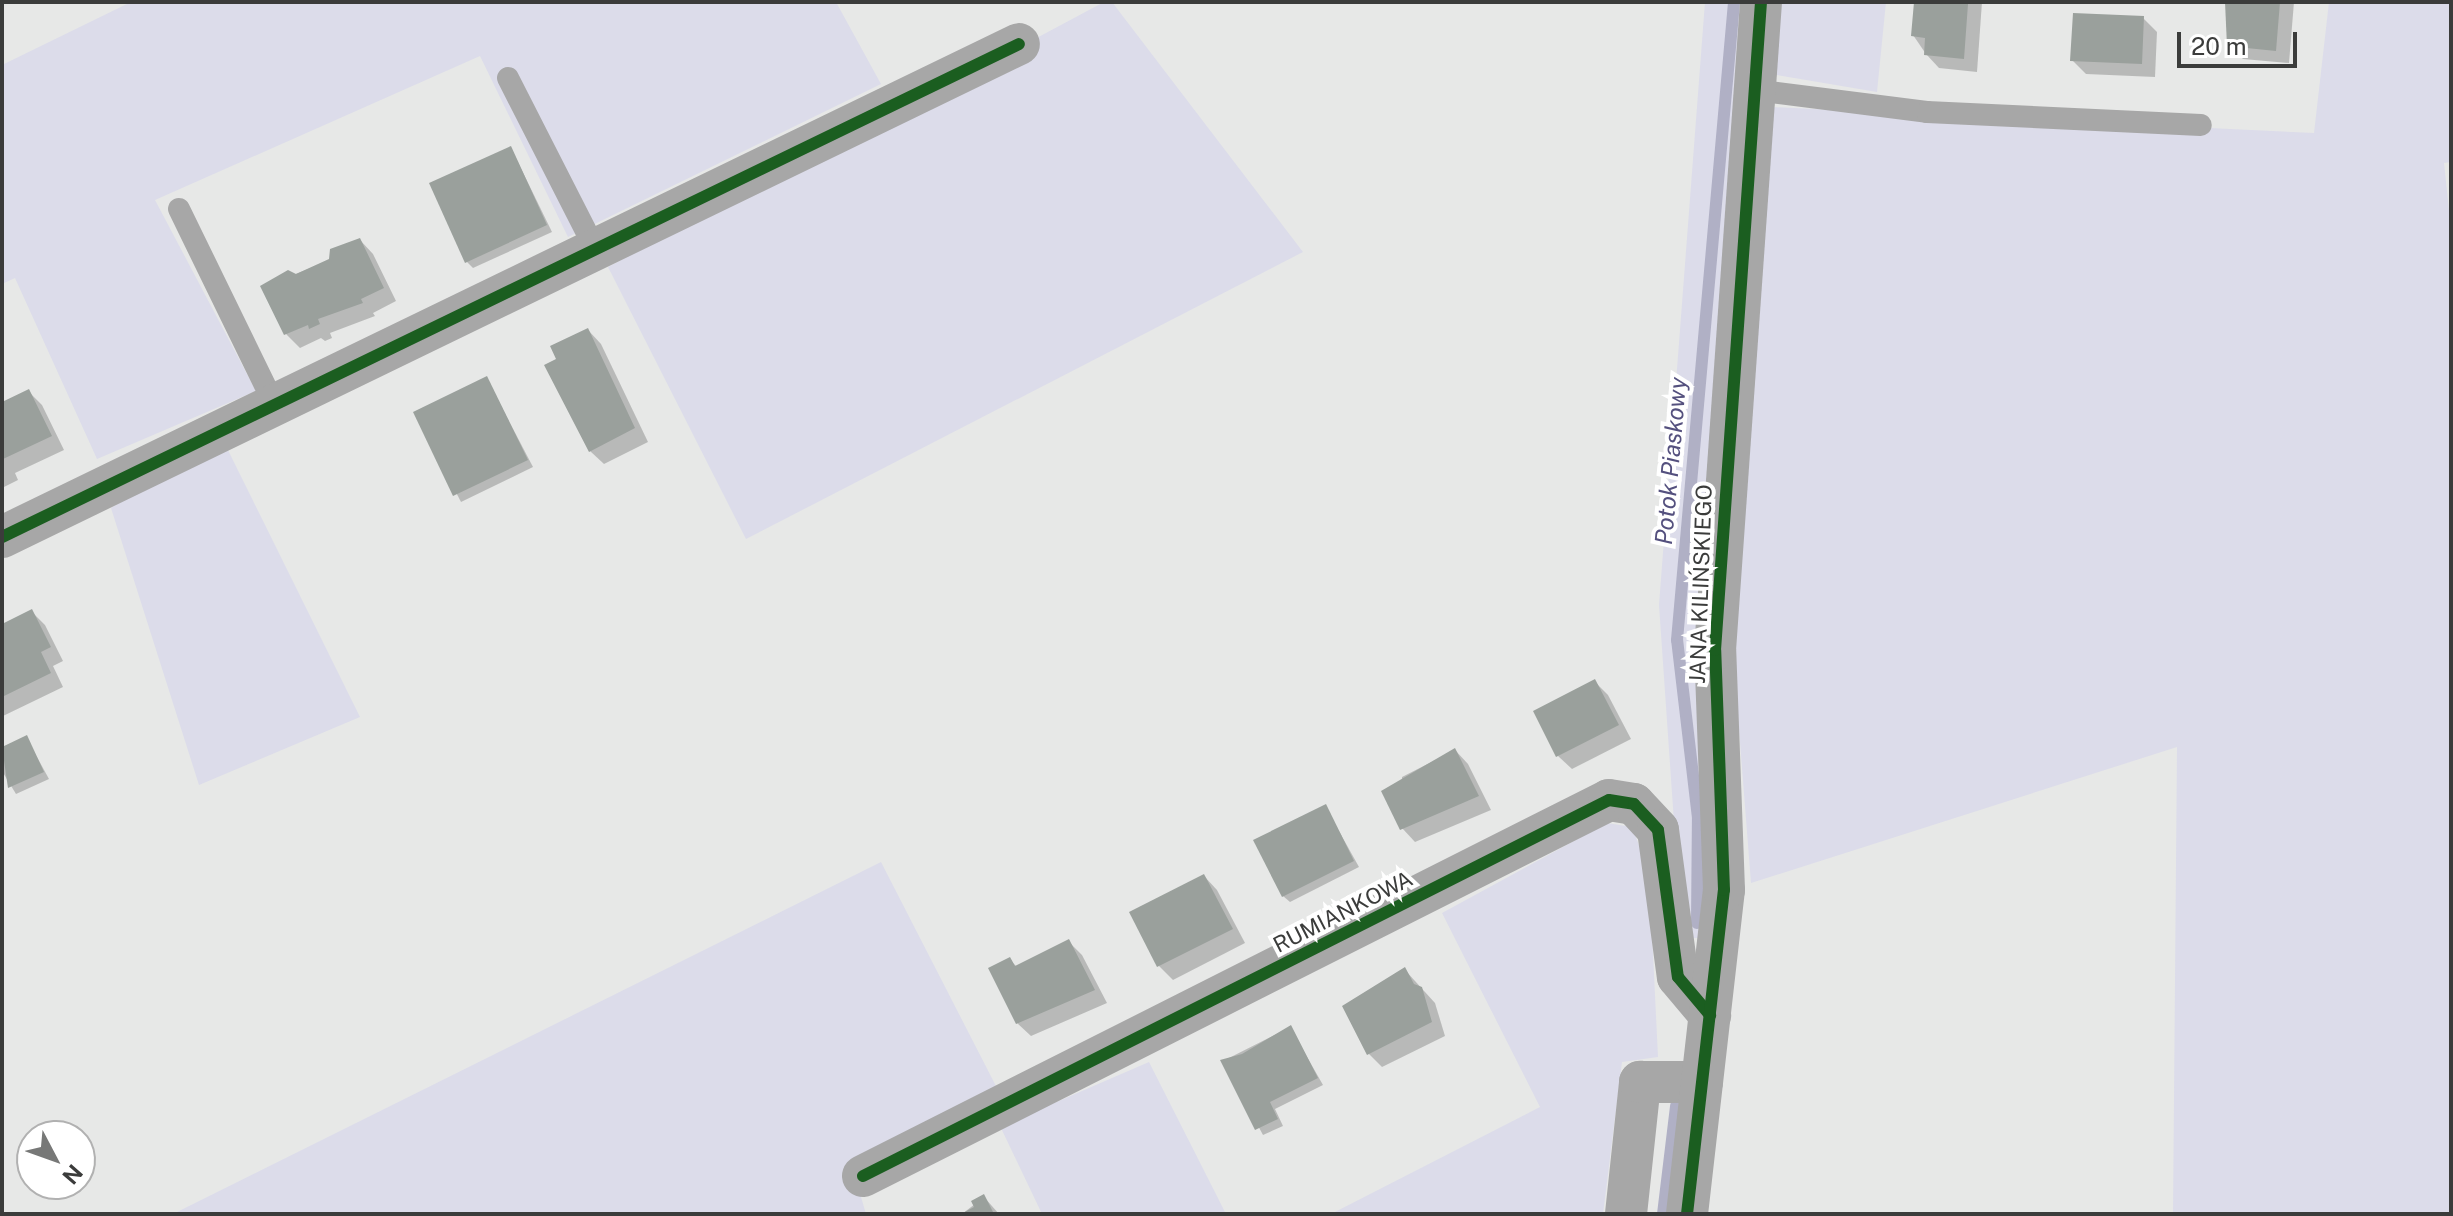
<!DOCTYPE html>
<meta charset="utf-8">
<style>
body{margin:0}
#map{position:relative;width:2453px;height:1216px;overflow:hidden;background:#e7e8e7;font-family:"Public Sans",sans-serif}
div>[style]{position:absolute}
.green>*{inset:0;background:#dcdcea}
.shadow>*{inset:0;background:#0003}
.stream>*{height:12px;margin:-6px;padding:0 6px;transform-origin:6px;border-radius:6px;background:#b0b0c5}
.building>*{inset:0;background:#9aa09c}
.service>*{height:22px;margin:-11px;padding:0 11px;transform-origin:11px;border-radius:11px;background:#a7a7a7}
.minor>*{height:42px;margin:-21px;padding:0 21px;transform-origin:21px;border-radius:21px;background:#a7a7a7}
.cycleway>*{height:12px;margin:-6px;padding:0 6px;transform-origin:6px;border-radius:6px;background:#1b5e20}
span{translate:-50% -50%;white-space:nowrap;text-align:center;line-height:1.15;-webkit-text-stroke:8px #fff;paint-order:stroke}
.street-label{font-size:22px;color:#3b3c3b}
.water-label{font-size:24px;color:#54507e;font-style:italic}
.frame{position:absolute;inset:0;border:4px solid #3b3c3b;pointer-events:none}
.north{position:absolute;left:16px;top:1120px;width:80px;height:80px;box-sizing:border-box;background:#fff;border:2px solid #b1b1b1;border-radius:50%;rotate:131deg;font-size:22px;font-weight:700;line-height:32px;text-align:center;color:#3b3c3b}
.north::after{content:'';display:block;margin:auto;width:28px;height:36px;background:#777877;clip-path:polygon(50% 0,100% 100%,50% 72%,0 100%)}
.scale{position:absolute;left:2177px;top:32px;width:120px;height:36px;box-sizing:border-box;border:4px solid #3b3c3b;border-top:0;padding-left:10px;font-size:24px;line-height:28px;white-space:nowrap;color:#3b3c3b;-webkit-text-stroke:6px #fff;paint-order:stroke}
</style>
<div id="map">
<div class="green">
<div style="clip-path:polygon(131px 2px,836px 2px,881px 84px,568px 237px,480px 56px,155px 200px,256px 391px,97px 459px,15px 278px,2px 284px,2px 65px)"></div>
<div style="clip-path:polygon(1104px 2px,1112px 2px,1303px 252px,746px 539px,608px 267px)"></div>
<div style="clip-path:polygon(1705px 2px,1757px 2px,1698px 596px,1710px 880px,1705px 938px,1682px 938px,1659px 605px)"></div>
<div style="clip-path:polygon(1779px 2px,1886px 2px,1877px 92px,1771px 74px)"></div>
<div style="clip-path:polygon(2329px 2px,2451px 2px,2451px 162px,2444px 163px,2451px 229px,2451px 1214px,2173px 1214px,2177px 747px,1751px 883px,1732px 640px,1772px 107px,2314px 133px)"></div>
<div style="clip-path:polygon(224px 442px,360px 717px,199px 785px,111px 508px)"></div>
<div style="clip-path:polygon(1607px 823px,1632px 827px,1649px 871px,1658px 1057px,1622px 1062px,1603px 1214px,1331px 1214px,1540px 1107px,1442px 913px)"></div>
<div style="clip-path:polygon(881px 862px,998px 1090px,1001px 1126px,1149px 1062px,1226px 1214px,1042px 1214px,1000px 1126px,861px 1197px,866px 1214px,173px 1214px)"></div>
</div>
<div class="shadow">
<div style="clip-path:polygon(1916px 2px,1982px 2px,1977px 72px,1939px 68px,1926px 54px,1913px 35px)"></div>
<div style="clip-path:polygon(2230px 2px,2294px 2px,2289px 63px,2243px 59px,2229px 45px)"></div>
<div style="clip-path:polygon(2143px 18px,2157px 32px,2155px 77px,2086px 74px,2073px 61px)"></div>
<div style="clip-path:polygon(511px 148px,552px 232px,473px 268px,467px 262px)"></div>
<div style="clip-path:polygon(360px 240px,373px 254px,396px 301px,373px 313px,375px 316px,330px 333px,332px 338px,325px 341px,321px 338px,300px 348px,286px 334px,263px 287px,331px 260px)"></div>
<div style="clip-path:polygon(588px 330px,601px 344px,648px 442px,604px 464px,590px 451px,559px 360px)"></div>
<div style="clip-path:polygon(487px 379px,533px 467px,461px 502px,415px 413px)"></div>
<div style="clip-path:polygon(29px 392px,42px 405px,64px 450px,15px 473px,18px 480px,2px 488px,2px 404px)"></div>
<div style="clip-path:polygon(32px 612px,45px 625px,63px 661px,53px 666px,63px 687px,3px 716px,2px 626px)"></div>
<div style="clip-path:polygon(1595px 682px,1608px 695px,1631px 739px,1572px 769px,1558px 756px)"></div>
<div style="clip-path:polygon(26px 737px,49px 779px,16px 794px,2px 771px,2px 749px)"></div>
<div style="clip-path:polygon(1455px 750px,1468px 764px,1491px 810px,1415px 842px,1402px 828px,1402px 777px)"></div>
<div style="clip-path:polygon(1325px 806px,1359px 867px,1290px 902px,1283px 896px)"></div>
<div style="clip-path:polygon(1204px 876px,1217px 890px,1245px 943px,1173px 980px,1159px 966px)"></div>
<div style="clip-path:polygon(1069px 942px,1082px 955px,1107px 1003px,1031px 1036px,1017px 1023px,1009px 959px,1017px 967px)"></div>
<div style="clip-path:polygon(1405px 970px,1435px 1003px,1445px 1036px,1382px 1067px,1369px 1054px)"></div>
<div style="clip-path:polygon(1290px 1027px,1323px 1085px,1275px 1109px,1283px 1126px,1263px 1135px,1223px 1061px)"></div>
<div style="clip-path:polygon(984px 1197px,999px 1214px,962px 1214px)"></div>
</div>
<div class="stream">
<div style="left:1697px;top:923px;width:105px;rotate:-89.5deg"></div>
<div style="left:1698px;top:818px;width:179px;rotate:-96.7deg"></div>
<div style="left:1677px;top:640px;width:641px;rotate:-84.89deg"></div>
<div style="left:1663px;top:1214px;width:109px;rotate:-83.1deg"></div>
</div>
<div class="building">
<div style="clip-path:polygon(1914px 2px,1968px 4px,1964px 59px,1924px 55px,1925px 38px,1911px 36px)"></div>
<div style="clip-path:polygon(2225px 2px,2280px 2px,2276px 51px,2227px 46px)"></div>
<div style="clip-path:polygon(2073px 13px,2144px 16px,2142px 64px,2070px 61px)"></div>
<div style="clip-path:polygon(511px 146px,547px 225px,465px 263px,429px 183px)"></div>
<div style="clip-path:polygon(360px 238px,384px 288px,361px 299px,363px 303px,318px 319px,320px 324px,309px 329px,308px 325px,284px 335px,260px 286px,288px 270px,296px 274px,329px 259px,330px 249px)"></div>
<div style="clip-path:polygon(588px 328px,635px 428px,589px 452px,544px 365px,556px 359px,550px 346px)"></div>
<div style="clip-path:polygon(487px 376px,528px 460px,453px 496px,413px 412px)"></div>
<div style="clip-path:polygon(29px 389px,52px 436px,3px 459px,2px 468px,2px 402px)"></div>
<div style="clip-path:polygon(32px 609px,51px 647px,41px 652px,51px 673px,2px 697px,2px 624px)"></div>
<div style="clip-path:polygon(1595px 679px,1619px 725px,1556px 757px,1533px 711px)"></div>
<div style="clip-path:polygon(27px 735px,44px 772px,8px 788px,2px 747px)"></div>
<div style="clip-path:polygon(1455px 748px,1479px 796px,1400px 830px,1381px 791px)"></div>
<div style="clip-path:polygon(1326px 804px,1354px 861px,1282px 897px,1253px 840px)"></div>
<div style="clip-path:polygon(1204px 874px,1233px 929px,1157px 967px,1129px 912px)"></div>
<div style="clip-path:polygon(1069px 939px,1095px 990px,1016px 1024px,988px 968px,1010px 957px,1015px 966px)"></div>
<div style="clip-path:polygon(1405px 967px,1414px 984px,1422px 987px,1432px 1022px,1367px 1055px,1342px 1006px)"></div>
<div style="clip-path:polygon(1291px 1025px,1318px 1078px,1270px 1102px,1278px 1119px,1255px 1130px,1220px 1060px,1242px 1054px)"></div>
<div style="clip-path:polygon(984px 1194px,994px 1214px,961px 1214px,974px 1207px,971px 1201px)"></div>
</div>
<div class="service">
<div style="left:508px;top:78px;width:190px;rotate:63deg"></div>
<div style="left:1754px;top:90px;width:174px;rotate:7.2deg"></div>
<div style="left:1927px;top:112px;width:274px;rotate:2.7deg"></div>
<div style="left:179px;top:209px;width:217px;rotate:64deg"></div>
</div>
<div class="minor">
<div style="left:2px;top:537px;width:1130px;rotate:-25.86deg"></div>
<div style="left:863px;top:1176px;width:835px;rotate:-26.75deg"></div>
<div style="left:1609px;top:800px;width:25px;rotate:9deg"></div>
<div style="left:1634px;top:804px;width:35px;rotate:47deg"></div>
<div style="left:1658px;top:830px;width:148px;rotate:82.3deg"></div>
<div style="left:1678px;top:977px;width:50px;rotate:49.9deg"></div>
<div style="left:1626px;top:1214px;width:133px;rotate:-83.9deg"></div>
<div style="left:1640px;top:1082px;width:62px"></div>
<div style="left:1687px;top:1214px;width:326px;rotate:-83.5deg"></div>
<div style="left:1724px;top:890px;width:240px;rotate:-92.1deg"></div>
<div style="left:1715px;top:650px;width:650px;rotate:-85.94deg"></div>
</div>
<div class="cycleway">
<div style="left:2px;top:537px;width:1130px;rotate:-25.86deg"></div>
<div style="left:863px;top:1176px;width:835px;rotate:-26.75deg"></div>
<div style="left:1609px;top:800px;width:25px;rotate:9deg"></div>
<div style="left:1634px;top:804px;width:35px;rotate:47deg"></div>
<div style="left:1658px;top:830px;width:148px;rotate:82.3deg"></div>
<div style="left:1678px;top:977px;width:50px;rotate:49.9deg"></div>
<div style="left:1687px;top:1214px;width:326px;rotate:-83.5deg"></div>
<div style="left:1724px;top:890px;width:240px;rotate:-92.1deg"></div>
<div style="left:1715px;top:650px;width:650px;rotate:-85.94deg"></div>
</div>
<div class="street-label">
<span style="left:1701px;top:584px;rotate:-88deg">JANA KILIŃSKIEGO</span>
<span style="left:1343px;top:912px;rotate:-27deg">RUMIANKOWA</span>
</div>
<div class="water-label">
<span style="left:1671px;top:461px;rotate:-85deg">Potok Piaskowy</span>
</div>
<div class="frame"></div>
<div class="north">N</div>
<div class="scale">20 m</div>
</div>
